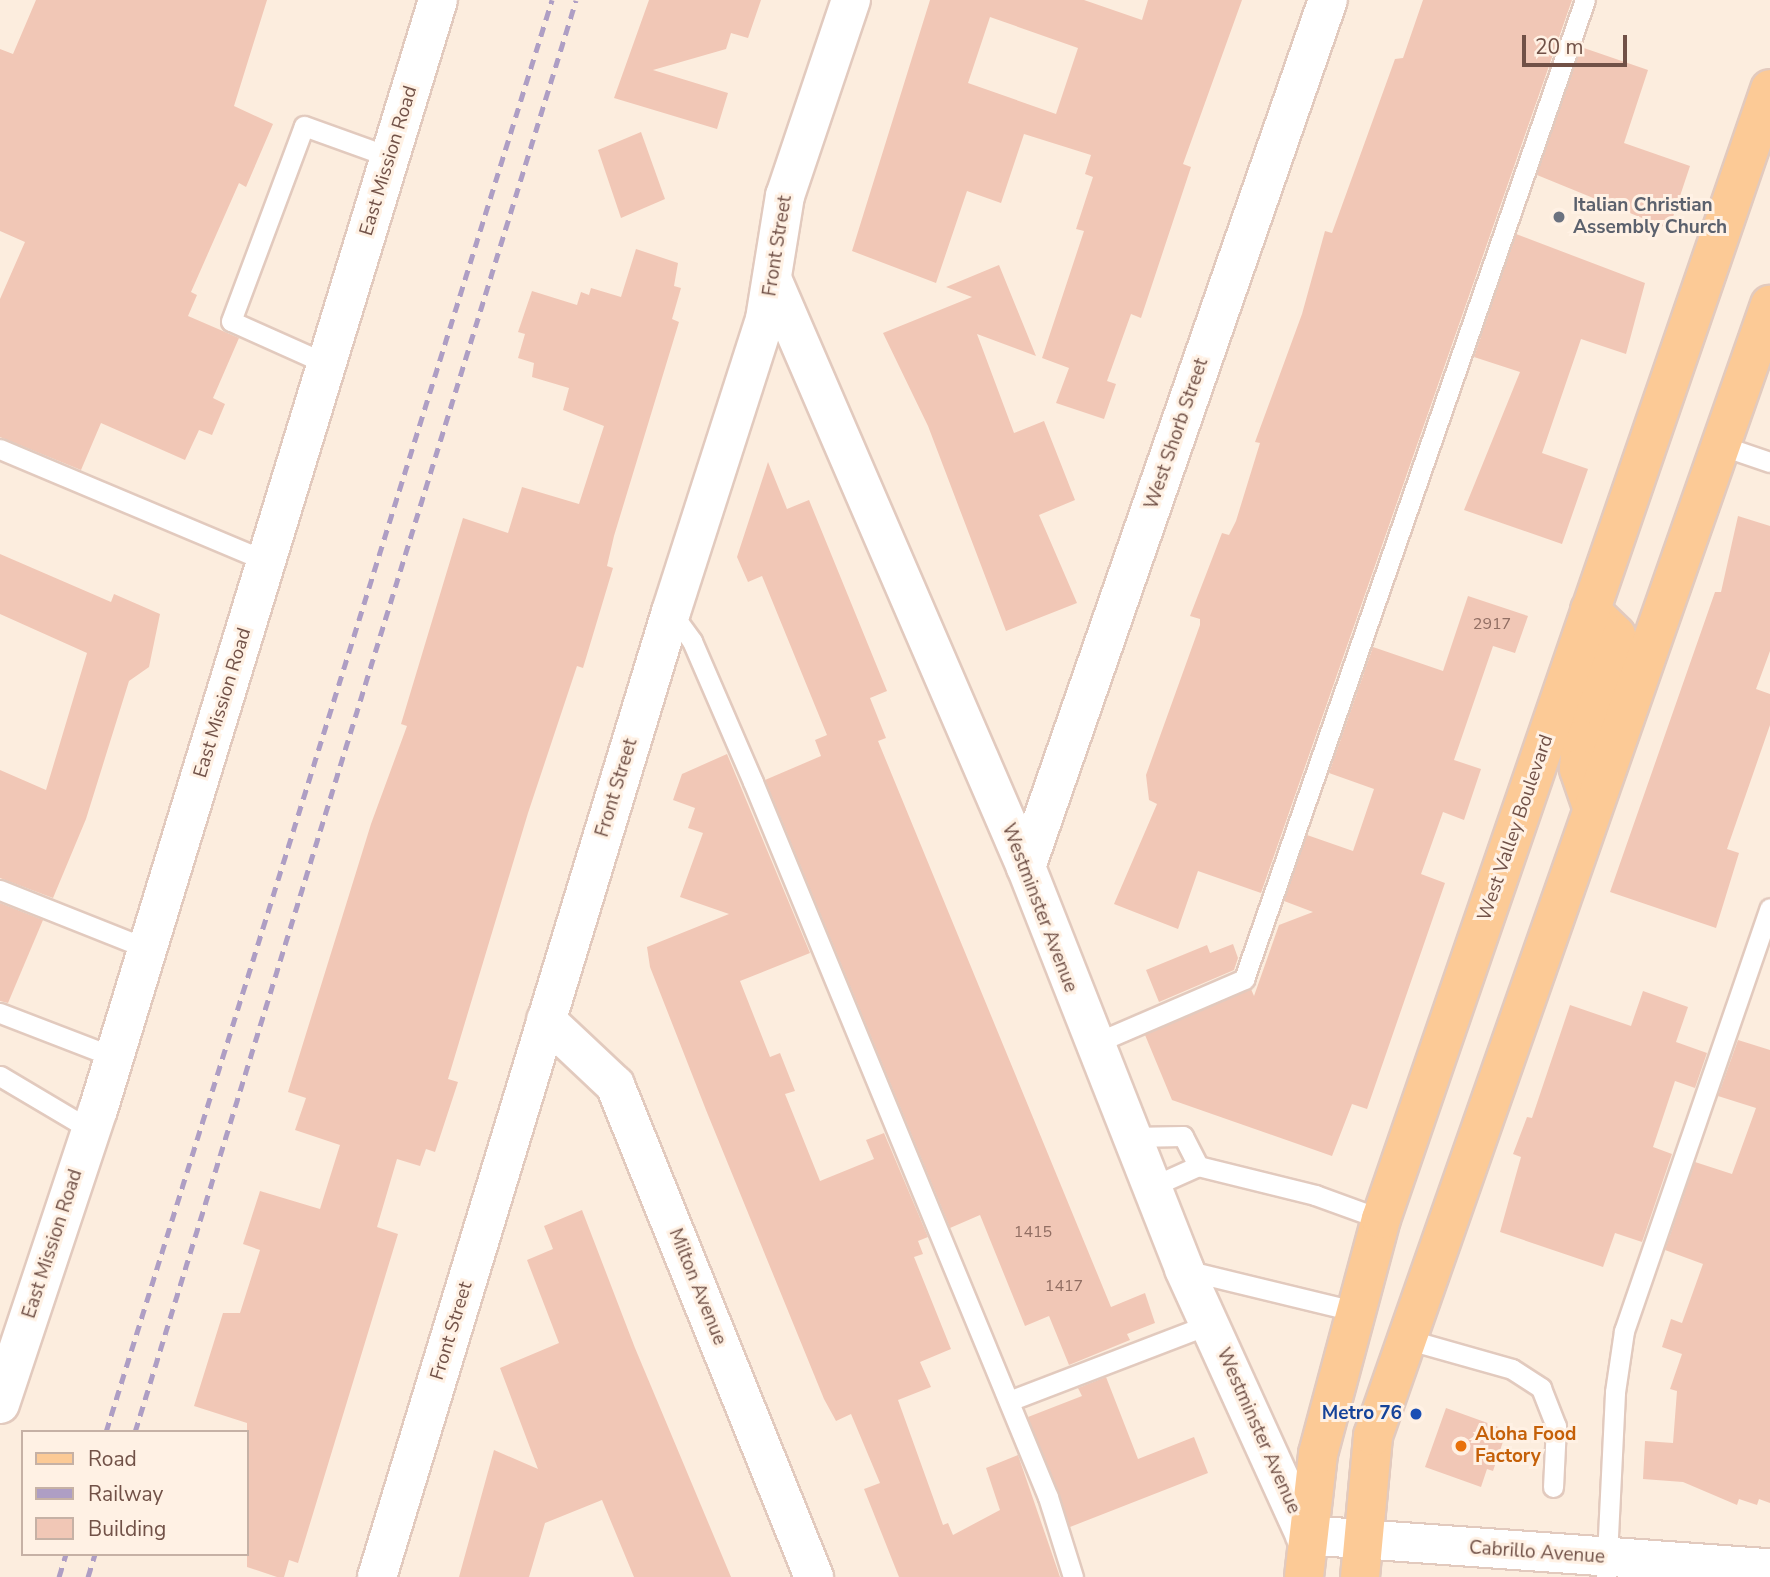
<!DOCTYPE html>
<style>
body{margin:0}
#map{position:relative;width:1770px;height:1577px;overflow:hidden;background:#fcedde;font-family:"Nunito Sans",sans-serif}
div>[style]{position:absolute}
.building>*{inset:0;background:#f1c7b6}
.roads{filter:drop-shadow(2px 0 #e2cabe) drop-shadow(-2px 0 #e2cabe) drop-shadow(0 2px #e2cabe) drop-shadow(0 -2px #e2cabe)}
.service>*{height:19px;margin:-9.5px;padding:0 9.5px;transform-origin:9.5px;border-radius:9.5px;background:#fff}
.minor>*{height:38px;margin:-19px;padding:0 19px;transform-origin:19px;border-radius:19px;background:#fff}
.secondary>*{height:38px;margin:-19px;padding:0 19px;transform-origin:19px;border-radius:19px;background:#fff}
.primary>*{height:38px;margin:-19px;padding:0 19px;transform-origin:19px;border-radius:19px;background:#fcca96}
.rail>*{height:5px;margin-top:-2.5px;transform-origin:0;background:repeating-linear-gradient(90deg,#ae9ec4 0 10px,transparent 0 17px)}
.dots>*{width:19px;height:19px;translate:-50% -50%;box-sizing:border-box;border:4px solid #fff1e4;border-radius:50%}
span{translate:-50% -50%;white-space:nowrap;text-align:center;line-height:1.15;-webkit-text-stroke:6px #fff1e4;paint-order:stroke}
.number-label{font-size:16px;color:#916e63}
.number-label span{-webkit-text-stroke-width:0}
.street-label{font-size:19px;color:#715147}
.worship-label{font-size:19px;color:#5b616d;font-weight:700}
.left{translate:0 -50%;text-align:left}
.transit-label{font-size:19px;color:#164399;font-weight:700}
.right{translate:-100% -50%;text-align:right}
.food-label{font-size:19px;color:#c56008;font-weight:700}
.legend{position:absolute;left:21px;top:1430px;width:228px;height:126px;box-sizing:border-box;background:#fff1e4;border:2px solid #c6b1a5;margin:0;padding:9px 12px;list-style:none;font-size:21px;color:#715147}
.legend li{display:flex;align-items:center;gap:14px;height:35px}
.legend b{width:35px;border:2px solid #c6b1a5}
.scale{position:absolute;left:1522px;top:35px;width:105px;height:32px;box-sizing:border-box;border:4px solid #715147;border-top:0;padding-left:9px;font-size:21px;line-height:24px;white-space:nowrap;color:#715147;-webkit-text-stroke:5px #fff1e4;paint-order:stroke}
</style>
<div id="map">
<div class="building">
<div style="clip-path:polygon(36px 0,267px 0,234px 106px,273px 124px,246px 187px,239px 183px,191px 292px,197px 295px,188px 316px,239px 338px,213px 398px,225px 404px,212px 435px,199px 430px,185px 460px,101px 423px,81px 470px,0 437px,0 299px,25px 242px,0 231px,0 49px,13px 54px)"></div>
<div style="clip-path:polygon(649px 0,761px 0,748px 38px,731px 33px,726px 49px,653px 70px,728px 93px,717px 129px,614px 98px)"></div>
<div style="clip-path:polygon(evenodd,930px 0,1084px 0,1142px 20px,1148px 0,1242px 0,1183px 164px,1191px 167px,1141px 318px,1131px 314px,1107px 381px,1116px 384px,1104px 419px,1056px 403px,1069px 368px,1042px 358px,1084px 231px,1076px 229px,1093px 177px,1085px 174px,1091px 155px,1024px 134px,1001px 203px,967px 191px,936px 283px,852px 251px,930px 0,990px 17px,1078px 48px,1056px 114px,968px 83px,990px 17px)"></div>
<div style="clip-path:polygon(1423px 0,1572px 0,1261px 893px,1198px 871px,1178px 929px,1114px 904px,1157px 804px,1149px 800px,1146px 775px,1200px 625px,1200px 619px,1190px 616px,1222px 533px,1229px 535px,1236px 521px,1260px 443px,1255px 442px,1302px 314px,1325px 231px,1332px 233px,1395px 59px,1403px 58px)"></div>
<div style="clip-path:polygon(1581px 47px,1648px 70px,1624px 143px,1690px 166px,1669px 229px,1537px 175px)"></div>
<div style="clip-path:polygon(641px 132px,665px 199px,621px 218px,598px 150px)"></div>
<div style="clip-path:polygon(1516px 234px,1645px 283px,1626px 354px,1581px 339px,1542px 453px,1588px 469px,1562px 544px,1464px 510px,1520px 372px,1474px 357px)"></div>
<div style="clip-path:polygon(636px 249px,678px 263px,674px 286px,681px 288px,672px 319px,679px 322px,614px 536px,607px 566px,613px 568px,583px 668px,577px 666px,528px 813px,448px 1079px,458px 1082px,435px 1152px,426px 1149px,420px 1166px,397px 1159px,377px 1227px,398px 1234px,298px 1563px,289px 1560px,284px 1577px,277px 1577px,247px 1567px,247px 1423px,194px 1406px,223px 1313px,240px 1313px,260px 1250px,243px 1244px,260px 1191px,320px 1209px,340px 1145px,295px 1130px,306px 1098px,288px 1092px,371px 824px,407px 726px,401px 724px,463px 518px,508px 533px,522px 487px,579px 504px,604px 426px,563px 410px,569px 388px,532px 377px,534px 363px,518px 358px,525px 334px,518px 332px,532px 291px,577px 305px,581px 292px,589px 295px,591px 288px,621px 297px)"></div>
<div style="clip-path:polygon(999px 265px,1036px 356px,977px 334px,1014px 433px,1044px 421px,1075px 500px,1039px 515px,1077px 603px,1006px 631px,928px 426px,883px 333px,972px 297px,946px 287px)"></div>
<div style="clip-path:polygon(768px 462px,787px 509px,809px 500px,887px 691px,870px 698px,886px 738px,878px 741px,1111px 1307px,1145px 1293px,1155px 1323px,1127px 1334px,1130px 1340px,1069px 1365px,1049px 1316px,1025px 1326px,980px 1215px,950px 1228px,765px 780px,821px 756px,815px 740px,827px 735px,762px 576px,748px 582px,737px 557px)"></div>
<div style="clip-path:polygon(1738px 516px,1770px 526px,1770px 651px,1756px 689px,1770px 694px,1770px 725px,1727px 849px,1739px 853px,1716px 928px,1610px 892px,1715px 592px,1721px 592px)"></div>
<div style="clip-path:polygon(0 554px,111px 602px,114px 594px,160px 614px,149px 667px,129px 681px,86px 819px,53px 898px,0 878px,0 770px,46px 790px,87px 653px,0 614px)"></div>
<div style="clip-path:polygon(1468px 596px,1528px 616px,1515px 653px,1493px 646px,1454px 760px,1481px 769px,1464px 820px,1443px 812px,1421px 874px,1445px 883px,1367px 1109px,1352px 1104px,1332px 1156px,1172px 1100px,1145px 1035px,1251px 989px,1254px 996px,1279px 925px,1313px 912px,1284px 901px,1307px 835px,1353px 851px,1374px 789px,1329px 773px,1373px 647px,1443px 671px)"></div>
<div style="clip-path:polygon(727px 754px,810px 953px,740px 981px,770px 1057px,780px 1053px,795px 1091px,785px 1094px,820px 1181px,874px 1159px,866px 1140px,884px 1133px,928px 1237px,918px 1241px,923px 1254px,914px 1257px,951px 1349px,920px 1362px,931px 1387px,898px 1400px,943px 1525px,948px 1523px,953px 1535px,1000px 1510px,986px 1468px,1018px 1455px,1060px 1577px,899px 1577px,864px 1489px,880px 1483px,851px 1414px,836px 1421px,824px 1399px,706px 1110px,650px 967px,647px 947px,729px 914px,680px 897px,703px 833px,688px 828px,695px 808px,673px 800px,682px 774px)"></div>
<div style="clip-path:polygon(0 903px,43px 920px,8px 1003px,0 1001px)"></div>
<div style="clip-path:polygon(1233px 944px,1238px 958px,1234px 970px,1159px 1002px,1146px 970px,1207px 945px,1210px 953px)"></div>
<div style="clip-path:polygon(1643px 991px,1688px 1007px,1676px 1042px,1707px 1053px,1695px 1088px,1675px 1081px,1653px 1147px,1672px 1154px,1642px 1242px,1615px 1233px,1603px 1267px,1500px 1232px,1521px 1157px,1513px 1154px,1527px 1117px,1532px 1118px,1570px 1005px,1631px 1026px)"></div>
<div style="clip-path:polygon(1738px 1040px,1770px 1050px,1770px 1503px,1759px 1499px,1757px 1505px,1739px 1499px,1737px 1505px,1683px 1482px,1643px 1479px,1645px 1441px,1673px 1443px,1677px 1391px,1670px 1389px,1682px 1354px,1662px 1347px,1671px 1319px,1682px 1323px,1703px 1264px,1665px 1250px,1695px 1162px,1732px 1174px,1756px 1108px,1718px 1096px)"></div>
<div style="clip-path:polygon(582px 1210px,635px 1348px,731px 1577px,634px 1577px,602px 1500px,545px 1523px,529px 1577px,459px 1577px,494px 1450px,538px 1469px,500px 1368px,559px 1343px,527px 1260px,553px 1249px,544px 1226px)"></div>
<div style="clip-path:polygon(1106px 1377px,1138px 1459px,1194px 1437px,1208px 1473px,1070px 1527px,1028px 1417px,1082px 1396px,1078px 1388px)"></div>
<div style="clip-path:polygon(1446px 1408px,1507px 1430px,1493px 1471px,1487px 1469px,1481px 1487px,1425px 1467px)"></div>
</div>
<div class="roads">
<div class="service">
<div style="left:327px;top:364px;width:105px;rotate:-155.9deg"></div>
<div style="left:231px;top:321px;width:208px;rotate:-69.5deg"></div>
<div style="left:304px;top:126px;width:91px;rotate:19.8deg"></div>
<div style="left:1720px;top:445px;width:53px;rotate:18.8deg"></div>
<div style="left:0;top:449px;width:289px;rotate:22.8deg"></div>
<div style="left:671px;top:612px;width:36px;rotate:54deg"></div>
<div style="left:692px;top:641px;width:154px;rotate:66.6deg"></div>
<div style="left:753px;top:782px;width:773px;rotate:67.58deg"></div>
<div style="left:1048px;top:1497px;width:84px;rotate:72.6deg"></div>
<div style="left:0;top:890px;width:159px;rotate:21.7deg"></div>
<div style="left:0;top:1013px;width:122px;rotate:21.1deg"></div>
<div style="left:1091px;top:1045px;width:167px;rotate:-23.3deg"></div>
<div style="left:1244px;top:979px;width:1037px;rotate:-70.8deg"></div>
<div style="left:0;top:1076px;width:106px;rotate:30.7deg"></div>
<div style="left:1132px;top:1137px;width:51px;rotate:-1.1deg"></div>
<div style="left:1183px;top:1136px;width:34px;rotate:63deg"></div>
<div style="left:1198px;top:1166px;width:51px;rotate:155.9deg"></div>
<div style="left:1198px;top:1166px;width:121px;rotate:13.9deg"></div>
<div style="left:1315px;top:1195px;width:70px;rotate:20deg"></div>
<div style="left:1185px;top:1270px;width:174px;rotate:13.6deg"></div>
<div style="left:1406px;top:1339px;width:110px;rotate:15.8deg"></div>
<div style="left:1512px;top:1369px;width:35px;rotate:33deg"></div>
<div style="left:1541px;top:1388px;width:41px;rotate:68.5deg"></div>
<div style="left:1556px;top:1426px;width:61px;rotate:92.8deg"></div>
<div style="left:1009px;top:1401px;width:215px;rotate:-21deg"></div>
<div style="left:1606px;top:1577px;width:185px;rotate:-87.2deg"></div>
<div style="left:1615px;top:1392px;width:62px;rotate:-81.6deg"></div>
<div style="left:1624px;top:1331px;width:447px;rotate:-71deg"></div>
</div>
<div class="minor">
<div style="left:773px;top:281px;width:638px;rotate:66.65deg"></div>
<div style="left:1026px;top:867px;width:432px;rotate:68.5deg"></div>
<div style="left:1184px;top:1269px;width:292px;rotate:65.5deg"></div>
<div style="left:1305px;top:1535px;width:466px;rotate:4.1deg"></div>
<div style="left:1026px;top:867px;width:918px;rotate:-70.8deg"></div>
<div style="left:546px;top:1020px;width:95px;rotate:43.3deg"></div>
<div style="left:615px;top:1085px;width:531px;rotate:67.98deg"></div>
<div style="left:377px;top:1577px;width:1009px;rotate:-73.06deg"></div>
<div style="left:671px;top:612px;width:308px;rotate:-72.2deg"></div>
<div style="left:765px;top:319px;width:125px;rotate:-80.8deg"></div>
<div style="left:785px;top:196px;width:207px;rotate:-71.4deg"></div>
</div>
<div class="secondary">
<div style="left:0;top:1404px;width:310px;rotate:-71.6deg"></div>
<div style="left:98px;top:1110px;width:1161px;rotate:-72.97deg"></div>
</div>
<div class="primary">
<div style="left:1590px;top:610px;width:36px;rotate:44deg"></div>
<div style="left:1616px;top:635px;width:111px;rotate:108.4deg"></div>
<div style="left:1581px;top:740px;width:29px;rotate:94deg"></div>
<div style="left:1579px;top:769px;width:40px;rotate:71.1deg"></div>
<div style="left:1304px;top:1577px;width:124px;rotate:-83.5deg"></div>
<div style="left:1318px;top:1454px;width:243px;rotate:-75deg"></div>
<div style="left:1381px;top:1219px;width:1195px;rotate:-71deg"></div>
<div style="left:1360px;top:1577px;width:142px;rotate:-84.7deg"></div>
<div style="left:1373px;top:1436px;width:1199px;rotate:-70.66deg"></div>
</div>
</div>
<div class="rail">
<div style="left:106px;top:1432px;width:1500px;rotate:-72.7deg"></div>
<div style="left:135px;top:1432px;width:1498px;rotate:-72.88deg"></div>
<div style="left:59px;top:1577px;width:24px;rotate:-73deg"></div>
<div style="left:88px;top:1577px;width:24px;rotate:-73deg"></div>
</div>
<div class="dots">
<div style="left:1559px;top:217px;background:#6b7280"></div>
<div style="left:1416px;top:1414px;background:#1a4fb4"></div>
<div style="left:1461px;top:1446px;background:#e8710a"></div>
</div>
<div class="number-label">
<span style="left:1492px;top:624px">2917</span>
<span style="left:1033px;top:1232px">1415</span>
<span style="left:1064px;top:1286px">1417</span>
</div>
<div class="street-label">
<span style="left:389px;top:161px;rotate:-73deg">East Mission Road</span>
<span style="left:778px;top:246px;rotate:-81deg">Front Street</span>
<span style="left:1177px;top:434px;rotate:-71deg">West Shorb Street</span>
<span style="left:223px;top:703px;rotate:-73deg">East Mission Road</span>
<span style="left:617px;top:788px;rotate:-73deg">Front Street</span>
<span style="left:1516px;top:828px;rotate:-71deg">West Valley Boulevard</span>
<span style="left:1039px;top:908px;rotate:69deg">Westminster Avenue</span>
<span style="left:53px;top:1244px;rotate:-72deg">East Mission Road</span>
<span style="left:697px;top:1287px;rotate:68deg">Milton Avenue</span>
<span style="left:452px;top:1331px;rotate:-73deg">Front Street</span>
<span style="left:1258px;top:1431px;rotate:66deg">Westminster Avenue</span>
<span style="left:1537px;top:1553px;rotate:4deg">Cabrillo Avenue</span>
</div>
<div class="worship-label">
<span class="left" style="left:1573px;top:217px">Italian Christian<br>Assembly Church</span>
</div>
<div class="transit-label">
<span class="right" style="left:1402px;top:1414px">Metro 76</span>
</div>
<div class="food-label">
<span class="left" style="left:1475px;top:1446px">Aloha Food<br>Factory</span>
</div>
<ul class="legend">
<li><b style="height:9px;background:#fcca96"></b>Road</li>
<li><b style="height:9px;background:#ae9ec4"></b>Railway</li>
<li><b style="height:19px;background:#f1c7b6"></b>Building</li>
</ul>
<div class="scale">20 m</div>
</div>
